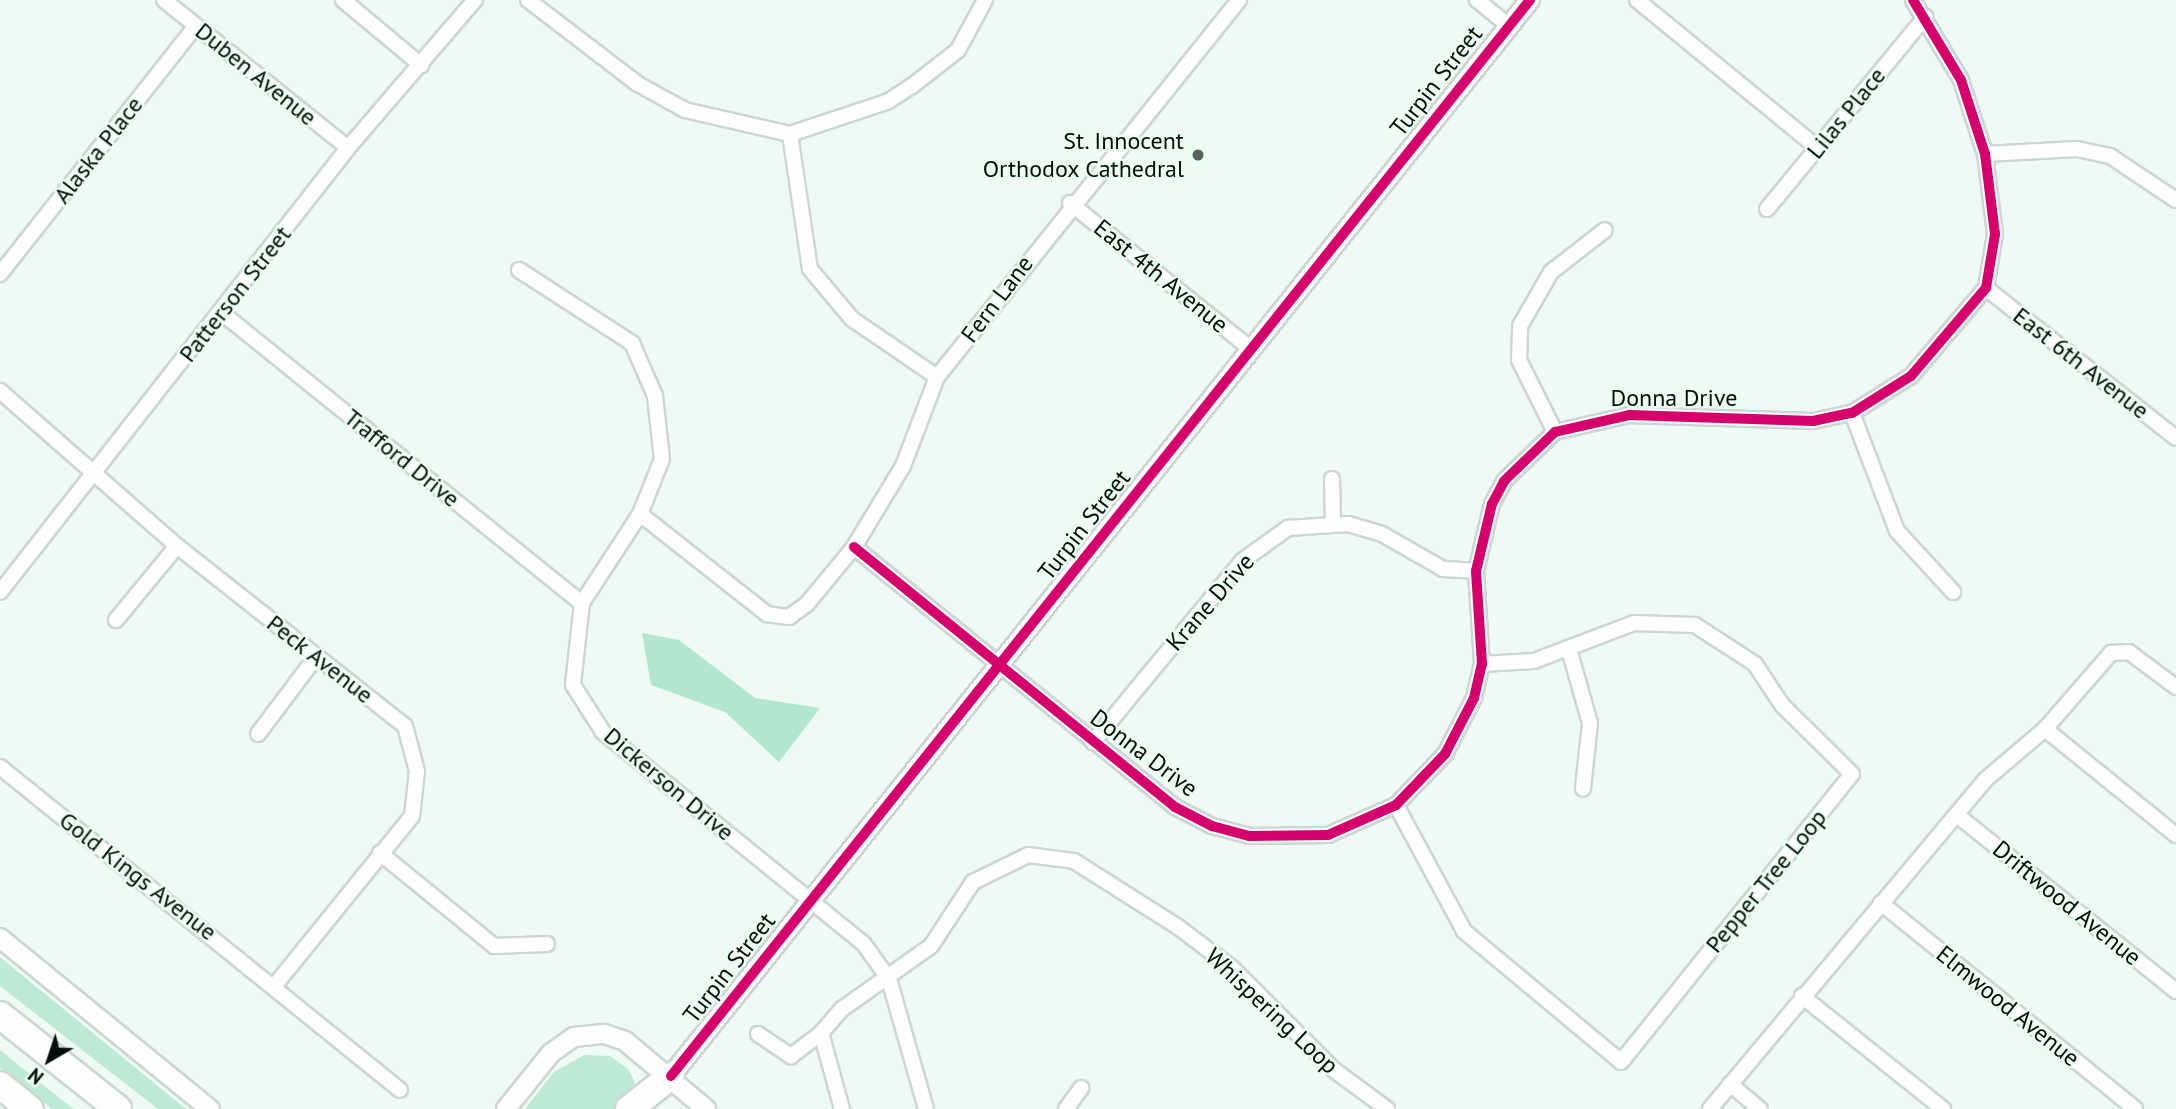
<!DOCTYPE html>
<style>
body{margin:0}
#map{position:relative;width:2176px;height:1109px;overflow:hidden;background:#effaf4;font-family:"PT Sans",sans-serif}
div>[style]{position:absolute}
.green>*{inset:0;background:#bdead4}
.forest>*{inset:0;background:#b2e6ce}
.roads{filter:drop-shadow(2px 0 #ccd7d1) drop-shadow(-2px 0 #ccd7d1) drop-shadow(0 2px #ccd7d1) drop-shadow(0 -2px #ccd7d1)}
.minor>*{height:14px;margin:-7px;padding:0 7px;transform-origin:7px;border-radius:7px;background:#fdfefd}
.tertiary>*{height:18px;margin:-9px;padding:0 9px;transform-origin:9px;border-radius:9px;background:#fdfefd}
.motorway>*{height:26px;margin:-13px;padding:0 13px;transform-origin:13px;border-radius:13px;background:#fdfefd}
.cycleway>*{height:10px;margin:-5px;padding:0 5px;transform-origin:5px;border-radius:5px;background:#d6006c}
.dots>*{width:19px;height:19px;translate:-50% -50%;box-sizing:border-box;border:4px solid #ebfef4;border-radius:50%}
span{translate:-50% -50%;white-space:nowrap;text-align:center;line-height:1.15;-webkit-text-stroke:5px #ebfef4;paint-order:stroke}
.street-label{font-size:24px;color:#050f0a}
.poi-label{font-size:24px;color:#050f0a}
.right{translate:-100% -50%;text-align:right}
.north{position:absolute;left:14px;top:1025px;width:70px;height:70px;-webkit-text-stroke:5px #ebfef4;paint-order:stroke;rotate:219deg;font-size:19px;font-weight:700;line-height:28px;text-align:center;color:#050f0a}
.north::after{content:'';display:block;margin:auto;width:24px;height:32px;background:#050f0a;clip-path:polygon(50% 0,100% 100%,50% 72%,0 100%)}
</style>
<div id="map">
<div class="green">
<div style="clip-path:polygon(0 957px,186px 1109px,158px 1109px,0 986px)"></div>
<div style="clip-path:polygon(0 1050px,57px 1096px,74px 1109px,52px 1109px,0 1068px)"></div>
<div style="clip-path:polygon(584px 1055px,610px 1056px,628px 1069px,635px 1082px,619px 1109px,525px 1109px,554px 1072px)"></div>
</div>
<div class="forest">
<div style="clip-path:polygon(642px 633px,679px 640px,755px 698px,820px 708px,779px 762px,725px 712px,651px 685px)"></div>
</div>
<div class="roads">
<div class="minor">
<div style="left:164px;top:0;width:236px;rotate:38.8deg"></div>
<div style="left:343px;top:0;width:102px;rotate:39.8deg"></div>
<div style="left:528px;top:0;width:138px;rotate:37.4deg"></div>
<div style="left:638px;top:84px;width:54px;rotate:29deg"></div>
<div style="left:685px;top:110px;width:108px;rotate:12.9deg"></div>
<div style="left:790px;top:134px;width:102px;rotate:-18.3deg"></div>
<div style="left:887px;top:102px;width:30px;rotate:-33deg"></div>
<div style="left:912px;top:86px;width:58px;rotate:-38deg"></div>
<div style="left:958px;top:50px;width:57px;rotate:-61.6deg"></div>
<div style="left:1477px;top:0;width:40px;rotate:39deg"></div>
<div style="left:1637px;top:0;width:234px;rotate:39.3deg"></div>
<div style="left:790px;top:134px;width:136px;rotate:81.6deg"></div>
<div style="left:810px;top:269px;width:65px;rotate:50deg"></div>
<div style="left:852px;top:319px;width:103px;rotate:34.3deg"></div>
<div style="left:1985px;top:154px;width:92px;rotate:-3.1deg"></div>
<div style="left:2077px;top:149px;width:34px;rotate:12deg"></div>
<div style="left:2110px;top:156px;width:79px;rotate:33.7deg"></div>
<div style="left:1070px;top:203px;width:233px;rotate:38.9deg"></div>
<div style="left:1767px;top:209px;width:249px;rotate:-50.5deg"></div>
<div style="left:519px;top:270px;width:135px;rotate:32.9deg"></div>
<div style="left:632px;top:343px;width:58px;rotate:66.5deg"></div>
<div style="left:655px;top:396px;width:63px;rotate:83.7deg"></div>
<div style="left:662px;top:459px;width:59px;rotate:111.8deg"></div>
<div style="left:640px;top:514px;width:106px;rotate:123.1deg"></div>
<div style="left:582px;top:603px;width:82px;rotate:96.3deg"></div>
<div style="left:573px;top:685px;width:56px;rotate:57.4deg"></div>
<div style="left:603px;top:732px;width:335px;rotate:39.1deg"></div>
<div style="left:863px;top:943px;width:44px;rotate:54.2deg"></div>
<div style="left:889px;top:979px;width:135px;rotate:74.1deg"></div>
<div style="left:0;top:274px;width:316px;rotate:-51.7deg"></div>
<div style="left:1986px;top:288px;width:242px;rotate:38.3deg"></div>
<div style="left:222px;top:313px;width:462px;rotate:38.9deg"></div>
<div style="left:0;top:391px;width:235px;rotate:41.2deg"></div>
<div style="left:177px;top:546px;width:290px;rotate:38.3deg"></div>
<div style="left:405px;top:726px;width:47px;rotate:75.1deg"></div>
<div style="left:417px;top:771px;width:45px;rotate:96.3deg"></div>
<div style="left:412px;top:816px;width:218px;rotate:129deg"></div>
<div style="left:1852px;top:413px;width:126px;rotate:69.1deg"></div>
<div style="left:1897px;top:531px;width:83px;rotate:47.4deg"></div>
<div style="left:1555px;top:432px;width:80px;rotate:-116.6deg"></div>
<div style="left:1519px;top:360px;width:34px;rotate:-88deg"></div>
<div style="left:1520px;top:326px;width:62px;rotate:-60.1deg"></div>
<div style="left:1551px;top:272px;width:68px;rotate:-37.9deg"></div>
<div style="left:1332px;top:479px;width:44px;rotate:88.7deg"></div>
<div style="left:640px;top:514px;width:162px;rotate:38.2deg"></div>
<div style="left:767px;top:614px;width:22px;rotate:8deg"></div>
<div style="left:789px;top:617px;width:22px;rotate:-36deg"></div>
<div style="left:807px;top:604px;width:74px;rotate:-50.5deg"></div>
<div style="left:854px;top:547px;width:95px;rotate:-58.8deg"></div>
<div style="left:903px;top:466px;width:95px;rotate:-69.1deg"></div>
<div style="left:937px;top:377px;width:483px;rotate:-51.3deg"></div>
<div style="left:854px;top:547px;width:413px;rotate:39deg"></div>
<div style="left:1175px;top:807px;width:42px;rotate:27.2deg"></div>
<div style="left:1212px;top:826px;width:38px;rotate:15deg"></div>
<div style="left:1249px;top:836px;width:79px;rotate:-0.7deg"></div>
<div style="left:1328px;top:835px;width:74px;rotate:-23.8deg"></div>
<div style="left:1396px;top:805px;width:71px;rotate:-46.1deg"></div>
<div style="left:1445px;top:754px;width:63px;rotate:-62.6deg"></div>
<div style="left:1474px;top:698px;width:35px;rotate:-77deg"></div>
<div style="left:1482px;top:664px;width:93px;rotate:-93.7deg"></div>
<div style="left:1476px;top:571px;width:69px;rotate:-76.6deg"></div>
<div style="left:1492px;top:504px;width:26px;rotate:-62deg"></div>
<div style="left:1504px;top:481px;width:71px;rotate:-43.9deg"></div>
<div style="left:1555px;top:432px;width:76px;rotate:-12.9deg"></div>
<div style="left:1629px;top:415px;width:184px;rotate:1.9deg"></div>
<div style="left:1813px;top:421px;width:40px;rotate:-12deg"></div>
<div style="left:1852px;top:413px;width:70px;rotate:-32.1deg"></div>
<div style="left:1911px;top:376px;width:116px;rotate:-49.6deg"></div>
<div style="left:1986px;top:288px;width:55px;rotate:-80.5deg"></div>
<div style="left:1995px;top:234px;width:81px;rotate:-97.1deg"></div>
<div style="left:1985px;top:154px;width:78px;rotate:-108deg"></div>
<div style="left:1961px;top:80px;width:93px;rotate:-121deg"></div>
<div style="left:0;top:592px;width:564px;rotate:-51.91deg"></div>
<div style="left:348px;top:148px;width:195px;rotate:-49.4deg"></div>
<div style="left:116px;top:620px;width:96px;rotate:-50.5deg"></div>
<div style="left:1569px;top:649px;width:77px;rotate:74.2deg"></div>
<div style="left:1590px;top:723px;width:66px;rotate:96.1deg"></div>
<div style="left:2045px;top:729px;width:169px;rotate:39deg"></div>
<div style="left:258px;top:734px;width:96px;rotate:-53deg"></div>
<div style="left:1093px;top:742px;width:234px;rotate:-50.5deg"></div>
<div style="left:1242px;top:561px;width:57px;rotate:-35.7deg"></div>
<div style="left:1288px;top:528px;width:60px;rotate:-3.8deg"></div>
<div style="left:1348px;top:524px;width:35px;rotate:16deg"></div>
<div style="left:1382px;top:534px;width:70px;rotate:29.8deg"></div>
<div style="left:1443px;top:569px;width:33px;rotate:3deg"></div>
<div style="left:0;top:767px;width:514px;rotate:38.92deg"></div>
<div style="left:1396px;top:805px;width:143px;rotate:61.6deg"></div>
<div style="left:1464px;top:931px;width:204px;rotate:39.8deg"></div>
<div style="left:1621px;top:1062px;width:369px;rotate:-51.3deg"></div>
<div style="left:1852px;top:774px;width:98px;rotate:-135.4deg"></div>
<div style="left:1782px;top:705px;width:49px;rotate:-123.4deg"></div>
<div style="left:1755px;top:664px;width:72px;rotate:-147deg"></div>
<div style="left:1695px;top:625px;width:61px;rotate:-178.1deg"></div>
<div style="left:1634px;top:623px;width:107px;rotate:159.2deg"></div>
<div style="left:1534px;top:661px;width:52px;rotate:176.7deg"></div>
<div style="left:1957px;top:815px;width:281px;rotate:38.8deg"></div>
<div style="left:380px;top:853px;width:147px;rotate:39.2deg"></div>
<div style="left:494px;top:946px;width:53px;rotate:-2.2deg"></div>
<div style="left:1881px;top:903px;width:327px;rotate:39deg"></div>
<div style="left:1802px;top:996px;width:181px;rotate:38.7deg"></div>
<div style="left:758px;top:1034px;width:40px;rotate:34deg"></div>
<div style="left:791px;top:1056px;width:38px;rotate:-37deg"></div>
<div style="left:1730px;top:1084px;width:39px;rotate:40deg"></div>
<div style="left:842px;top:1109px;width:79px;rotate:-105.4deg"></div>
<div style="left:821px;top:1033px;width:32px;rotate:-49deg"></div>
<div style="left:842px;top:1009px;width:109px;rotate:-35.3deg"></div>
<div style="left:931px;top:946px;width:77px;rotate:-56.7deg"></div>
<div style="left:973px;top:882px;width:61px;rotate:-26.1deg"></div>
<div style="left:1028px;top:855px;width:46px;rotate:7.4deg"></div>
<div style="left:1074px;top:861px;width:123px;rotate:32.4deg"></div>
<div style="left:1178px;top:927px;width:66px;rotate:37deg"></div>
<div style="left:1231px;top:967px;width:146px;rotate:45deg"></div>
<div style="left:1334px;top:1070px;width:66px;rotate:36.3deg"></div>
<div style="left:1066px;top:1109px;width:26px;rotate:-54deg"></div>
<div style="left:1710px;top:1109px;width:429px;rotate:-50.1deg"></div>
<div style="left:1985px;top:780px;width:79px;rotate:-40.4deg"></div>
<div style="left:2045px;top:729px;width:101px;rotate:-49deg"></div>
<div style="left:2111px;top:653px;width:18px;rotate:-3deg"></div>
<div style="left:2129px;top:652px;width:59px;rotate:36.7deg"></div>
</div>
<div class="tertiary">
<div style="left:0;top:938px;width:271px;rotate:39.2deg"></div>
<div style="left:671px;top:1076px;width:1377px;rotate:-51.4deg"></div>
<div style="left:506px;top:1109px;width:72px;rotate:-51.2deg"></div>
<div style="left:551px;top:1053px;width:28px;rotate:-35deg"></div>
<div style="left:574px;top:1037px;width:30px;rotate:-6deg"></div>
<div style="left:604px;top:1034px;width:22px;rotate:18deg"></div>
<div style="left:625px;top:1041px;width:106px;rotate:40deg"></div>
</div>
<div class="motorway">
<div style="left:0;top:1015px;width:151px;rotate:38.5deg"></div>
<div style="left:0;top:1085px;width:38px;rotate:39deg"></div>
<div style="left:629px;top:1109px;width:53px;rotate:-38.2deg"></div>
</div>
</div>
<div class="cycleway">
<div style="left:854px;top:547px;width:413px;rotate:39deg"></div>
<div style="left:1175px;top:807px;width:42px;rotate:27.2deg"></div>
<div style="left:1212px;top:826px;width:38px;rotate:15deg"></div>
<div style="left:1249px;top:836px;width:79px;rotate:-0.7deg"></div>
<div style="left:1328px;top:835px;width:74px;rotate:-23.8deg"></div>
<div style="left:1396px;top:805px;width:71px;rotate:-46.1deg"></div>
<div style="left:1445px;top:754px;width:63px;rotate:-62.6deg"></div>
<div style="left:1474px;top:698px;width:35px;rotate:-77deg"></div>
<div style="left:1482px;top:664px;width:93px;rotate:-93.7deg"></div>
<div style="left:1476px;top:571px;width:69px;rotate:-76.6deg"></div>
<div style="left:1492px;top:504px;width:26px;rotate:-62deg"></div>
<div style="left:1504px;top:481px;width:71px;rotate:-43.9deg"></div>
<div style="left:1555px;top:432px;width:76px;rotate:-12.9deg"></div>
<div style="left:1629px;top:415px;width:184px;rotate:1.9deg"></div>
<div style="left:1813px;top:421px;width:40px;rotate:-12deg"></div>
<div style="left:1852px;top:413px;width:70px;rotate:-32.1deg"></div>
<div style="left:1911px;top:376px;width:116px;rotate:-49.6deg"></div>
<div style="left:1986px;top:288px;width:55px;rotate:-80.5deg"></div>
<div style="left:1995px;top:234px;width:81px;rotate:-97.1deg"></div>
<div style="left:1985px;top:154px;width:78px;rotate:-108deg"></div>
<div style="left:1961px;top:80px;width:93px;rotate:-121deg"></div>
<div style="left:671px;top:1076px;width:1377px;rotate:-51.4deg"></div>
</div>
<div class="dots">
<div style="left:1198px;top:155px;background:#57615c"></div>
</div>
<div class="street-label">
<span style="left:256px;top:74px;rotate:39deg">Duben Avenue</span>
<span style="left:1436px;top:81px;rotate:-52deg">Turpin Street</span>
<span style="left:1846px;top:113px;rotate:-51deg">Lilas Place</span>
<span style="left:98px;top:150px;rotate:-52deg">Alaska Place</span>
<span style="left:1161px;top:276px;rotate:39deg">East 4th Avenue</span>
<span style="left:235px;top:294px;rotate:-52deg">Patterson Street</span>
<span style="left:997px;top:299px;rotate:-53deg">Fern Lane</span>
<span style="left:2081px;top:363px;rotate:38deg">East 6th Avenue</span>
<span style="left:1674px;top:398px">Donna Drive</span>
<span style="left:402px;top:458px;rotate:39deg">Trafford Drive</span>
<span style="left:1084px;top:525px;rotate:-52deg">Turpin Street</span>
<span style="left:1210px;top:602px;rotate:-49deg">Krane Drive</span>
<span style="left:320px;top:659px;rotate:38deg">Peck Avenue</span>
<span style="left:1144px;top:753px;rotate:37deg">Donna Drive</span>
<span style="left:669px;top:784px;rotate:40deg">Dickerson Drive</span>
<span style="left:138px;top:876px;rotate:38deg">Gold Kings Avenue</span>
<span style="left:1766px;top:881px;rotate:-51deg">Pepper Tree Loop</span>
<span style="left:2067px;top:903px;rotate:39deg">Driftwood Avenue</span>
<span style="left:729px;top:968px;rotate:-52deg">Turpin Street</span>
<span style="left:2008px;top:1006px;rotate:39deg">Elmwood Avenue</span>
<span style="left:1272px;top:1011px;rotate:43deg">Whispering Loop</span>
</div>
<div class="poi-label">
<span class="right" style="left:1184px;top:155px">St. Innocent<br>Orthodox Cathedral</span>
</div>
<div class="north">N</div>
</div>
